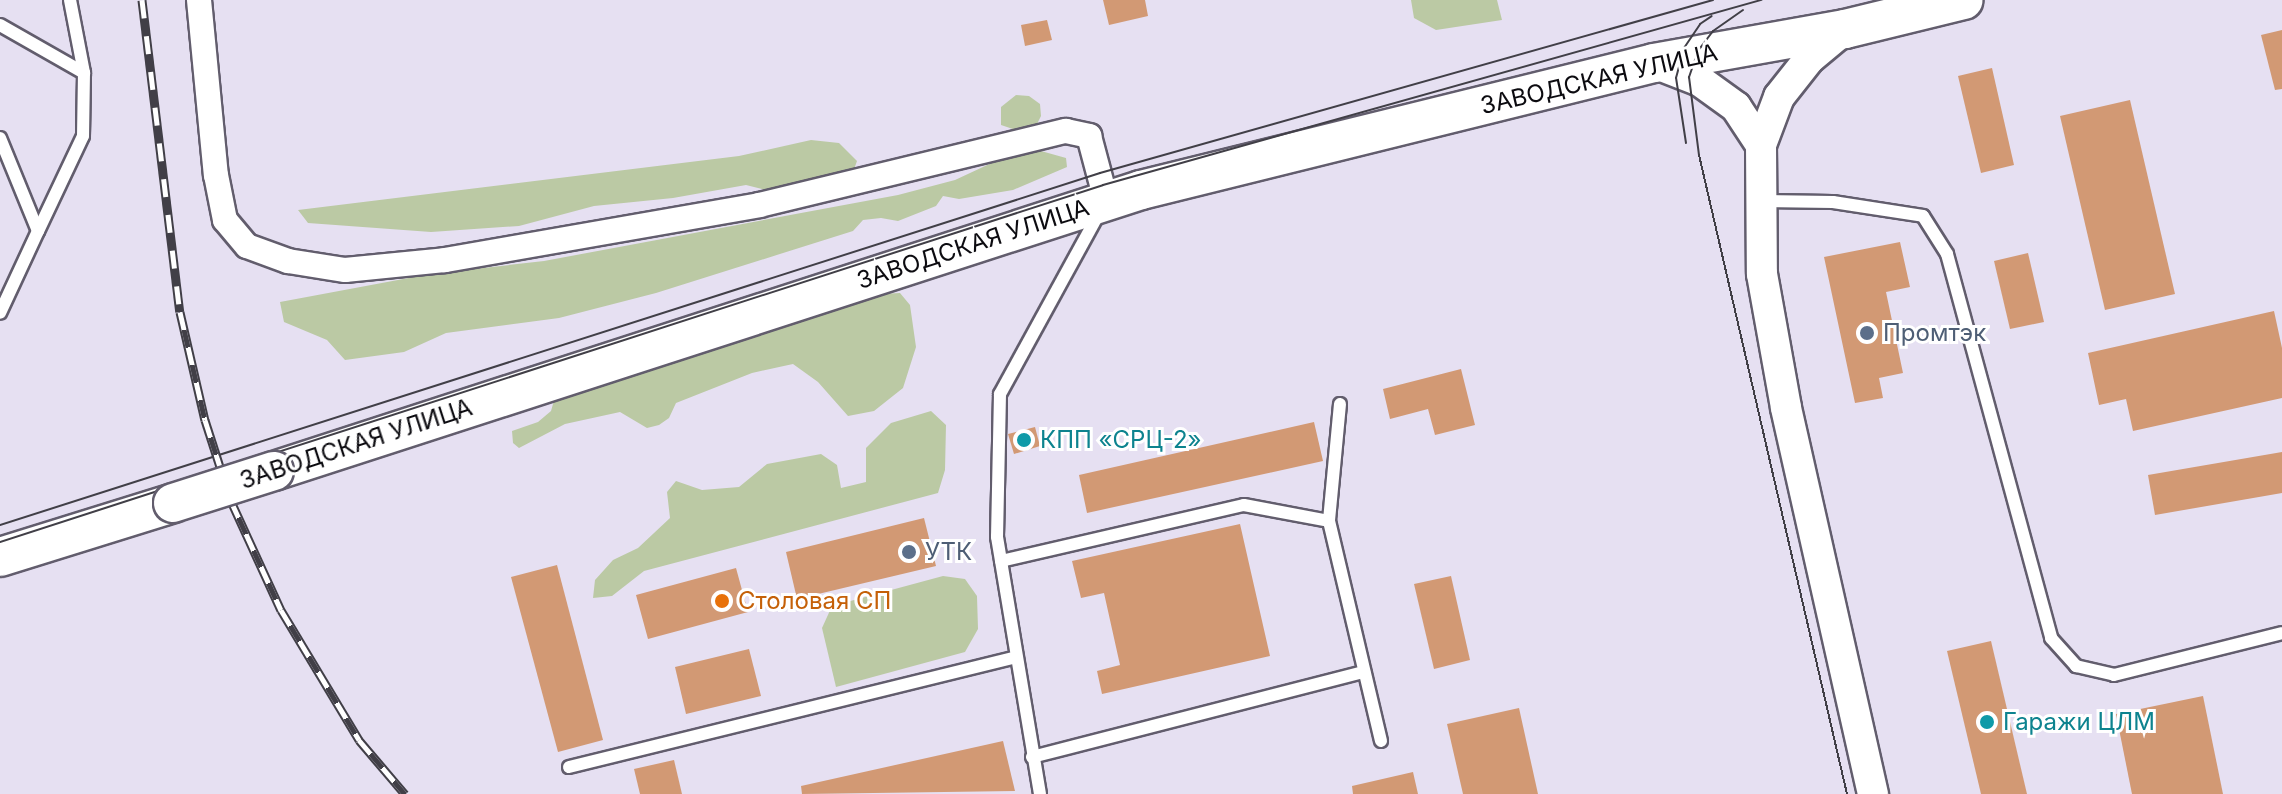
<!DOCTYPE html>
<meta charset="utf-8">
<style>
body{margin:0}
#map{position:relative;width:2282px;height:794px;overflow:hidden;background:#e6e0f2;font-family:Inter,sans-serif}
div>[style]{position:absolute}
.green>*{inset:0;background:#bbc9a4}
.building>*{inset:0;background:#d29974}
.roads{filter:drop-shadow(2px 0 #625d6d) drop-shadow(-2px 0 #625d6d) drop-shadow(0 2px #625d6d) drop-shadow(0 -2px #625d6d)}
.service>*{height:12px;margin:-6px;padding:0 6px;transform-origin:6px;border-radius:6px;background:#fff}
.minor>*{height:24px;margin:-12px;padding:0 12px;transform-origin:12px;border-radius:12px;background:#fff}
.tertiary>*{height:30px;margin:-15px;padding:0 15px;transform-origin:15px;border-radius:15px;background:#fff}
.primary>*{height:38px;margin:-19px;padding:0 19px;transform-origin:19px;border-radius:19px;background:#fff}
.tram>*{height:2px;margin:-1px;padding:0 1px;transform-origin:1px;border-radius:1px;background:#413f47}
.rail>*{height:9px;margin-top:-4.5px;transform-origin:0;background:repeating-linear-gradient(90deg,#fff 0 18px,#413f47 0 36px);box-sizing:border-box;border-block:2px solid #413f47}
.bridges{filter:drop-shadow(2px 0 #625d6d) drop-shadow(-2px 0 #625d6d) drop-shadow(0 2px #625d6d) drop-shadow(0 -2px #625d6d)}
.primary-bridge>*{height:38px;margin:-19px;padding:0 19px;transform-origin:19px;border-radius:19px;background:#fff}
.dots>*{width:22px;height:22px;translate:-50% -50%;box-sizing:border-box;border:4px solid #fff;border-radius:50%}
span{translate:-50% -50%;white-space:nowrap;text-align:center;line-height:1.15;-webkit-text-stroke:6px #fff;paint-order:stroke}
.street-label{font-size:24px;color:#0c0b10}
.service-label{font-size:24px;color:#4e5e75}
.left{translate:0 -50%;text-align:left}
.culture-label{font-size:24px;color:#0d838f}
.food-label{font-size:24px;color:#c56008}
</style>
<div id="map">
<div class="green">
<div style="clip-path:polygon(1411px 0,1497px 0,1502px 20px,1436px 30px,1414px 18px)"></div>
<div style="clip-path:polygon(1016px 95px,1029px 96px,1040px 104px,1041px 116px,1037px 124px,1019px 131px,1001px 125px,1001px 107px)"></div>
<div style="clip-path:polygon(811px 140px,839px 143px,857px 161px,852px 175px,774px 192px,746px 185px,673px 198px,594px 206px,519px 226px,431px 232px,308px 223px,298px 210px,739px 156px)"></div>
<div style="clip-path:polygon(1041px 151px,1066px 158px,1067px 167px,1013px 190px,959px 199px,943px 196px,936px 206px,898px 221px,881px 218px,863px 220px,853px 231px,656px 293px,559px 318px,446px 333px,404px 352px,345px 360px,327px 340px,284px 322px,280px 302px,430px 274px,544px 261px,898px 195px,955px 180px,998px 160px)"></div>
<div style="clip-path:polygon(900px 293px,910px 305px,916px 347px,903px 388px,874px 411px,848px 416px,818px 382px,793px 364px,752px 373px,676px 403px,669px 418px,659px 425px,647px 428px,620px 412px,565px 424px,519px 448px,513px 443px,512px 431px,538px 422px,551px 411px,555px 397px,881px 294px)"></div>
<div style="clip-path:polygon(931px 411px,946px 425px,945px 470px,938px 493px,644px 571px,612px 596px,593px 598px,595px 580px,613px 560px,638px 548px,670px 518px,667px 492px,676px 481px,702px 490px,739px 487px,767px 464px,821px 454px,837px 465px,841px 488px,866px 482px,866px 448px,891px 423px)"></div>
<div style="clip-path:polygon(943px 576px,965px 579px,977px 596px,978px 629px,965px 652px,836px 687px,822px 628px,832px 606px)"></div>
</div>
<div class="building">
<div style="clip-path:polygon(1103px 0,1145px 0,1148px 16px,1109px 25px)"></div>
<div style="clip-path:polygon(1047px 20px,1052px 40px,1025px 46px,1021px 25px)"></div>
<div style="clip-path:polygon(2282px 30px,2282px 89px,2275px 90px,2261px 35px)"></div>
<div style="clip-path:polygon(1992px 68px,2014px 165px,1981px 173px,1958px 76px)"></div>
<div style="clip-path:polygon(2130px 100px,2175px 294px,2105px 310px,2060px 116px)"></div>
<div style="clip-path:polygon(1900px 242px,1910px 287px,1886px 292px,1903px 373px,1879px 378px,1883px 398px,1855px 403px,1824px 257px)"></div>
<div style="clip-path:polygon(2028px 253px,2044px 322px,2010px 329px,1994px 261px)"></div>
<div style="clip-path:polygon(2274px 311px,2282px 348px,2282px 398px,2133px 431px,2126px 399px,2099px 405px,2088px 353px)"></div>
<div style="clip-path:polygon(1461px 369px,1475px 425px,1435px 435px,1428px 409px,1390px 419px,1383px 389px)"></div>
<div style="clip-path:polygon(1314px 422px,1323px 461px,1087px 513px,1079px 475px)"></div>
<div style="clip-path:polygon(1035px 427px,1040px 446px,1014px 454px,1008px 434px)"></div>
<div style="clip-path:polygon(2282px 452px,2282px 493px,2155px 515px,2148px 475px)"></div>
<div style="clip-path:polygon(924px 518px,936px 566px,797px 599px,786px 552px)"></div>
<div style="clip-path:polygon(1240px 524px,1270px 656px,1102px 694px,1097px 671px,1120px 665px,1104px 593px,1081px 598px,1072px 561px)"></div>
<div style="clip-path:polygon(557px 565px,603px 740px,558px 752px,511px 577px)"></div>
<div style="clip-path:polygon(736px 568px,748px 612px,648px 639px,636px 595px)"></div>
<div style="clip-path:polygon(1451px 576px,1470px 660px,1434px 669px,1414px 584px)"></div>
<div style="clip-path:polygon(1991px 641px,2027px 794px,1981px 794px,1947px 651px)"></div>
<div style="clip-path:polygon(749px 649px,761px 696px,686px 714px,675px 667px)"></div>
<div style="clip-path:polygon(2203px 696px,2223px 794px,2132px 794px,2116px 714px)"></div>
<div style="clip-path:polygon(1519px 708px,1538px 794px,1463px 794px,1447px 724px)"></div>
<div style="clip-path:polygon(1003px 741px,1015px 791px,802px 794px,801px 786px)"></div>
<div style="clip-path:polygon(674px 760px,682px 794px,640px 794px,634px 769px)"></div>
<div style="clip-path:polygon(1413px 772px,1418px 794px,1353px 794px,1352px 786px)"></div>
</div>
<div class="roads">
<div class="service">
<div style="left:70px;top:0;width:74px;rotate:79.1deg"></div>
<div style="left:0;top:25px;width:97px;rotate:29.7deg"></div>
<div style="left:84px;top:73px;width:63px;rotate:90.9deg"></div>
<div style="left:83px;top:136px;width:105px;rotate:115.3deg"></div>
<div style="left:0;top:138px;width:100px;rotate:67.8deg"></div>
<div style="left:38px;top:231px;width:90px;rotate:114.9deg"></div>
<div style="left:1762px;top:201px;width:71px;rotate:0.8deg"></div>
<div style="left:1833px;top:202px;width:91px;rotate:8.8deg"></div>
<div style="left:1923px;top:216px;width:45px;rotate:57.7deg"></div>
<div style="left:1947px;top:254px;width:398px;rotate:74.8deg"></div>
<div style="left:2051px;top:638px;width:38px;rotate:48deg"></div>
<div style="left:2076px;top:666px;width:39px;rotate:13deg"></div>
<div style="left:2114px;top:675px;width:173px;rotate:-14deg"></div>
<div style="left:1340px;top:404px;width:118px;rotate:95.4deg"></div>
<div style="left:1329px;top:521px;width:226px;rotate:76.7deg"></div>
<div style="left:1001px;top:561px;width:249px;rotate:-13deg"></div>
<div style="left:1244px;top:505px;width:86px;rotate:10.7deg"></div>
<div style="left:1032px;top:757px;width:343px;rotate:-14.4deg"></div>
<div style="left:569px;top:767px;width:460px;rotate:-13.8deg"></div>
<div style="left:1040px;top:794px;width:261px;rotate:-99.5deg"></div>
<div style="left:997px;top:537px;width:143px;rotate:-88.8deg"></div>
<div style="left:1000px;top:394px;width:206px;rotate:-61.3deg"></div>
</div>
<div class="minor">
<div style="left:199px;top:0;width:176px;rotate:84.5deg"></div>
<div style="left:216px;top:175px;width:46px;rotate:78.7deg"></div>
<div style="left:225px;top:220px;width:34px;rotate:50deg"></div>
<div style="left:247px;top:246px;width:44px;rotate:20.1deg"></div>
<div style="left:288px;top:261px;width:58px;rotate:9deg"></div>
<div style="left:345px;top:270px;width:100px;rotate:-5.7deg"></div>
<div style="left:445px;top:260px;width:319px;rotate:-9.9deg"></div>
<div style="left:759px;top:205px;width:316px;rotate:-13.6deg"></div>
<div style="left:1066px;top:131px;width:24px;rotate:12deg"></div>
<div style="left:1089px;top:136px;width:66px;rotate:75.1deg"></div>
</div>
<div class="tertiary">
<div style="left:1845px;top:29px;width:47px;rotate:140.2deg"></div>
<div style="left:1809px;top:59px;width:48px;rotate:128.3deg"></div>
<div style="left:1779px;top:97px;width:51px;rotate:110.6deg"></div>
<div style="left:1761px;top:145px;width:129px;rotate:89.6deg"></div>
<div style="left:1762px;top:274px;width:136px;rotate:79.8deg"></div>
<div style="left:1786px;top:408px;width:396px;rotate:77.3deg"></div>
<div style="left:1654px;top:63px;width:49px;rotate:21.4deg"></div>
<div style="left:1700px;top:81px;width:44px;rotate:35.8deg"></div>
<div style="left:1736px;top:107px;width:45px;rotate:56.7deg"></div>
</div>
<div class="primary">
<div style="left:274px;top:471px;width:911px;rotate:-17.96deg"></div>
<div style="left:1141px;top:190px;width:528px;rotate:-13.9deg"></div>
<div style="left:1654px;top:63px;width:194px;rotate:-10.1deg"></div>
<div style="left:1845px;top:29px;width:122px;rotate:-13.7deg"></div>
<div style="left:0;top:557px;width:181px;rotate:-17.3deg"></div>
</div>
</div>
<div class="tram">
<div style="left:1743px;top:10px;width:37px;rotate:145deg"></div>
<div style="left:1713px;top:31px;width:25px;rotate:127deg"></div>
<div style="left:1698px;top:51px;width:28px;rotate:109deg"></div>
<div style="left:1689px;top:77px;width:79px;rotate:82.7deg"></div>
<div style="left:1699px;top:155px;width:656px;rotate:76.96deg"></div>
<div style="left:1686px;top:143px;width:66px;rotate:-98.7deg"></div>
<div style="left:1676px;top:78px;width:31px;rotate:-75deg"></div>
<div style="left:1684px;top:48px;width:29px;rotate:-56deg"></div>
<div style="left:1700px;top:24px;width:14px;rotate:-34deg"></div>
<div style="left:0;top:525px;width:1155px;rotate:-17.74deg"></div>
<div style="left:1100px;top:173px;width:637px;rotate:-15.76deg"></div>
<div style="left:0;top:542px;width:1159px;rotate:-17.93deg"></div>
<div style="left:1103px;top:185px;width:684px;rotate:-15.7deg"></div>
</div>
<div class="rail">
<div style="left:142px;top:0;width:314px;rotate:83.1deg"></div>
<div style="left:180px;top:312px;width:111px;rotate:77deg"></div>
<div style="left:205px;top:420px;width:85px;rotate:72.2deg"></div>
<div style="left:231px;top:501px;width:120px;rotate:65.4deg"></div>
<div style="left:281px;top:610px;width:152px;rotate:59deg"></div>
<div style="left:359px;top:740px;width:71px;rotate:49.6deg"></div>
</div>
<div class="bridges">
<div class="primary-bridge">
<div style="left:173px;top:503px;width:106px;rotate:-17.6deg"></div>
</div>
</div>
<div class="dots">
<div style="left:1867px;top:333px;background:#5c6f8a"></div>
<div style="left:1024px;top:440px;background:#0f9aa8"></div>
<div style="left:909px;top:552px;background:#5c6f8a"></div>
<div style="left:722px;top:601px;background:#e8710a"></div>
<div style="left:1987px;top:722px;background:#0f9aa8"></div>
</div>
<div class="street-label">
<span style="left:1599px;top:79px;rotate:-13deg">ЗАВОДСКАЯ УЛИЦА</span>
<span style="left:973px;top:244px;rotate:-18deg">ЗАВОДСКАЯ УЛИЦА</span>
<span style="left:356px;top:444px;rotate:-18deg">ЗАВОДСКАЯ УЛИЦА</span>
</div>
<div class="service-label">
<span class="left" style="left:1883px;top:333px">Промтэк</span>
<span class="left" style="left:925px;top:552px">УТК</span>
</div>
<div class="culture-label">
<span class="left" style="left:1040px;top:440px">КПП «СРЦ-2»</span>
<span class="left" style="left:2003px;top:722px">Гаражи ЦЛМ</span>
</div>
<div class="food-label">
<span class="left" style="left:738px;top:601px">Столовая СП</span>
</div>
</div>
